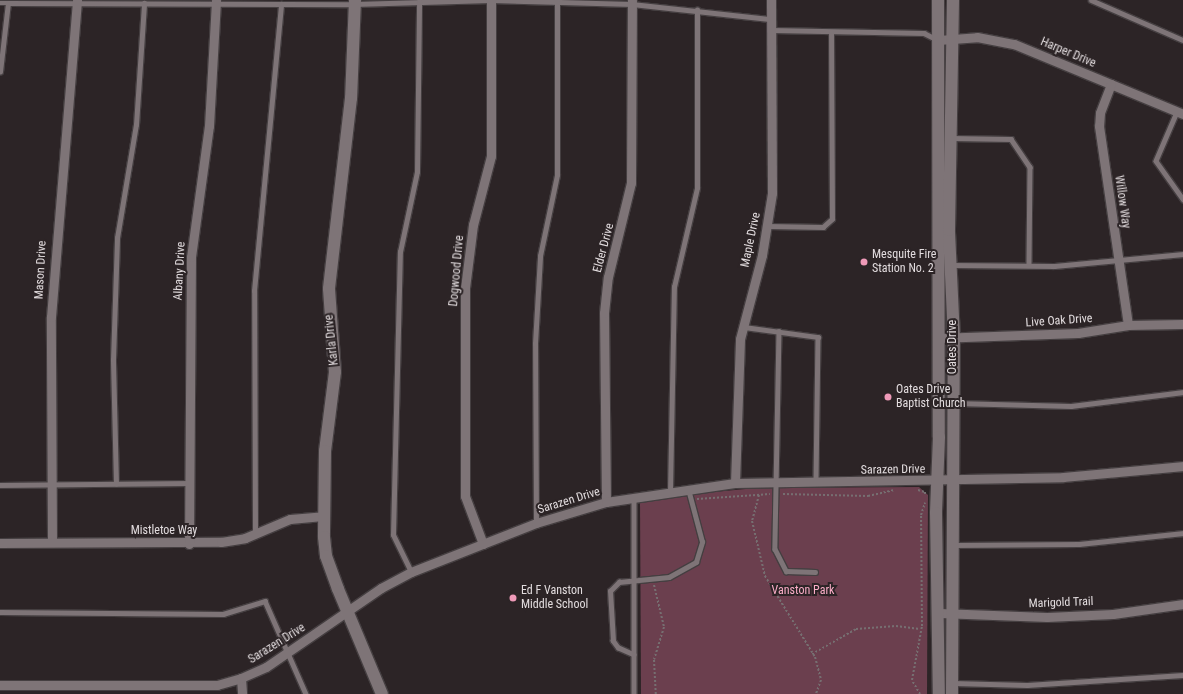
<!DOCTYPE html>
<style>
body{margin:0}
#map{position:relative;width:1183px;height:694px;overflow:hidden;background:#2c2426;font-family:"Roboto Condensed",sans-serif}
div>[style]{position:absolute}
.green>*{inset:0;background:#6b3f4e}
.path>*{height:2px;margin-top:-1px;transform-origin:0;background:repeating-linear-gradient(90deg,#766f71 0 2px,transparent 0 4px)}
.roads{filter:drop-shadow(1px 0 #453f41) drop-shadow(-1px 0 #453f41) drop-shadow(0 1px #453f41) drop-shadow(0 -1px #453f41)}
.lane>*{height:4.5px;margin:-2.25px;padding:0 2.25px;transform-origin:2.25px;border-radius:2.25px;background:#7e7477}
.street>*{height:9px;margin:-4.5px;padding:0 4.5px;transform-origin:4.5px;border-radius:4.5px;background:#7e7477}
.secondary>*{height:12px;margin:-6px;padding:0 6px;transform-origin:6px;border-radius:6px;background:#7e7477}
.dots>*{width:11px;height:11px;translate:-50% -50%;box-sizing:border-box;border:2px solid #2c2426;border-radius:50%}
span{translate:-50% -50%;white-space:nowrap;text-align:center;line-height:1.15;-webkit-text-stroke:4px #2c2426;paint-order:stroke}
.street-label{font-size:12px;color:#e2dcde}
.poi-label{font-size:12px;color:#e2dcde}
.left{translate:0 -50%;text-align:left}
.park-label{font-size:12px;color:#fbaec8}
</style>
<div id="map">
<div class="green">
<div style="clip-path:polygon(919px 487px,928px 495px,927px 694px,641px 694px,640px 499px,756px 488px)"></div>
</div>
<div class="path">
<div style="left:918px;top:490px;width:7px;rotate:16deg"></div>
<div style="left:925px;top:492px;width:4px;rotate:90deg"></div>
<div style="left:783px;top:494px;width:85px;rotate:1.3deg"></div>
<div style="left:868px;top:496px;width:27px;rotate:-13deg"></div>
<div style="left:759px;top:495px;width:27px;rotate:105deg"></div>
<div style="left:752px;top:521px;width:57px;rotate:76.7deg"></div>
<div style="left:765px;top:576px;width:95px;rotate:58.3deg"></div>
<div style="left:815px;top:657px;width:24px;rotate:75deg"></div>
<div style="left:821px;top:680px;width:15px;rotate:110deg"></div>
<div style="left:697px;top:499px;width:73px;rotate:-3.9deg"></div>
<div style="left:654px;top:585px;width:43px;rotate:76.6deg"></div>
<div style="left:664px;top:627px;width:34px;rotate:107deg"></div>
<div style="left:654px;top:660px;width:34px;rotate:87deg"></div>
<div style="left:812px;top:654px;width:51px;rotate:-29.6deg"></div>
<div style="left:856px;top:629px;width:40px;rotate:-4.3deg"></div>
<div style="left:896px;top:626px;width:24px;rotate:7deg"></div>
<div style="left:920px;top:694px;width:16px;rotate:-120deg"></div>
<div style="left:912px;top:680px;width:55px;rotate:-79.5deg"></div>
<div style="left:922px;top:626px;width:111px;rotate:-90.5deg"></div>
<div style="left:921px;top:515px;width:13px;rotate:-72deg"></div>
</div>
<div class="roads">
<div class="lane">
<div style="left:1091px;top:0;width:100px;rotate:23.5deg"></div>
<div style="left:0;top:3px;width:8px"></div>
<div style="left:772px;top:30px;width:152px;rotate:1.1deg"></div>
<div style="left:924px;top:33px;width:13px;rotate:27deg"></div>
<div style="left:0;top:72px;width:69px;rotate:-83.4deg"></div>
<div style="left:8px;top:3px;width:346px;rotate:0.2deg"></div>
<div style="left:354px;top:4px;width:137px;rotate:-1.7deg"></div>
<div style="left:491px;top:0;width:141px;rotate:1.6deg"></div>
<div style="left:632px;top:4px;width:140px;rotate:6.2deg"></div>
<div style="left:1177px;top:112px;width:53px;rotate:113.2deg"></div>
<div style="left:1156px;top:161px;width:47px;rotate:54.6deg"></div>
<div style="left:951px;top:138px;width:60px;rotate:1deg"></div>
<div style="left:1011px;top:139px;width:34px;rotate:56deg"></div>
<div style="left:1030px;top:167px;width:98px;rotate:90.6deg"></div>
<div style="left:768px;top:226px;width:55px;rotate:1deg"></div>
<div style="left:823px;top:227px;width:12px;rotate:-42deg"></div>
<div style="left:832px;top:219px;width:186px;rotate:-90.3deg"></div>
<div style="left:952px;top:265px;width:102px;rotate:0.6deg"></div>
<div style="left:1054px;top:266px;width:130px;rotate:-5.3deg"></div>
<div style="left:744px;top:327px;width:75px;rotate:7.7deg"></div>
<div style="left:818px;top:337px;width:146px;rotate:90.8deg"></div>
<div style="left:779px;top:331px;width:218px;rotate:91.1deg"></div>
<div style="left:775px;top:549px;width:25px;rotate:63deg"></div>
<div style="left:786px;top:571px;width:29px;rotate:2deg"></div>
<div style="left:955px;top:403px;width:116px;rotate:1.5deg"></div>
<div style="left:1071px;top:406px;width:113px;rotate:-7.1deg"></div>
<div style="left:116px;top:484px;width:124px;rotate:-91.4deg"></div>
<div style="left:113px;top:360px;width:122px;rotate:-88.1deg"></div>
<div style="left:117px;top:238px;width:115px;rotate:-80.5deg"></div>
<div style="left:136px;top:125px;width:122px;rotate:-86.2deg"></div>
<div style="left:0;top:485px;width:188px;rotate:-0.6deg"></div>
<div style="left:670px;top:492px;width:205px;rotate:-88.9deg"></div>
<div style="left:674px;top:287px;width:102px;rotate:-76.9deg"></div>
<div style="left:697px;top:188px;width:178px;rotate:-90deg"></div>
<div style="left:634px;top:497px;width:197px;rotate:90deg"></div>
<div style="left:536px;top:523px;width:179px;rotate:-90.3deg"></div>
<div style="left:535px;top:344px;width:88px;rotate:-86.7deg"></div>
<div style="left:540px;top:256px;width:83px;rotate:-78.1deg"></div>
<div style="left:557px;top:175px;width:173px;rotate:-90deg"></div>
<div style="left:255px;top:532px;width:241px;rotate:-90.2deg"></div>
<div style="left:254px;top:291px;width:288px;rotate:-84.6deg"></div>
<div style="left:954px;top:545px;width:125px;rotate:-0.5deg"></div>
<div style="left:1079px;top:544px;width:105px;rotate:-6deg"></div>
<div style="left:411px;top:572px;width:41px;rotate:-115.9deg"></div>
<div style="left:393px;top:535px;width:283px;rotate:-88.6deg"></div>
<div style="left:400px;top:252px;width:82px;rotate:-78deg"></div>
<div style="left:417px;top:172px;width:170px;rotate:-89.3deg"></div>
<div style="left:0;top:612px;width:223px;rotate:0.5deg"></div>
<div style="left:223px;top:614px;width:44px;rotate:-17.2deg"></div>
<div style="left:265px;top:601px;width:102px;rotate:66.2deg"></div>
<div style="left:634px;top:655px;width:17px;rotate:-156deg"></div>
<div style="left:618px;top:648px;width:9px;rotate:-126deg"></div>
<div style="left:613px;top:641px;width:50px;rotate:-93.4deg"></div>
<div style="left:610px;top:591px;width:13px;rotate:-45deg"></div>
<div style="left:619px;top:582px;width:50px;rotate:-5.7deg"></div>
<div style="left:669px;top:577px;width:31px;rotate:-29deg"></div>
<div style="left:696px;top:562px;width:21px;rotate:-73deg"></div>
<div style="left:702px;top:542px;width:55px;rotate:-104.8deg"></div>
<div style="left:953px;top:683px;width:74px;rotate:1.5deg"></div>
<div style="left:1027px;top:685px;width:156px;rotate:-3.7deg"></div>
</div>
<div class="street">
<div style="left:938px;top:40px;width:39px;rotate:-4deg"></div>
<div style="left:977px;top:37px;width:38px;rotate:11deg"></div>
<div style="left:1014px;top:44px;width:183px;rotate:22.5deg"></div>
<div style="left:1111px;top:84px;width:31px;rotate:111deg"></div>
<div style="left:1100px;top:113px;width:13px;rotate:94deg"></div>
<div style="left:1099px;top:126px;width:201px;rotate:81.7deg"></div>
<div style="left:937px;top:338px;width:141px;rotate:-2deg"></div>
<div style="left:1078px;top:333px;width:51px;rotate:-9.1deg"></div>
<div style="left:1128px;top:325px;width:55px;rotate:-1deg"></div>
<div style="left:735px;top:483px;width:144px;rotate:-88deg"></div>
<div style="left:740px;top:339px;width:87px;rotate:-75.3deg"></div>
<div style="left:762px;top:255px;width:63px;rotate:-80.8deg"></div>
<div style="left:772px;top:193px;width:193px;rotate:-90.3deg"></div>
<div style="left:606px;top:502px;width:189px;rotate:-90.6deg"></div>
<div style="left:604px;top:313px;width:36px;rotate:-84deg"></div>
<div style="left:608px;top:277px;width:97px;rotate:-76.3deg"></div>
<div style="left:631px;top:183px;width:183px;rotate:-89.7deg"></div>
<div style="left:52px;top:542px;width:225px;rotate:-90.3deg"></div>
<div style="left:51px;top:317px;width:318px;rotate:-85.3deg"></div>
<div style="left:0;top:543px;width:221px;rotate:-0.3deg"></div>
<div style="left:221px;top:542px;width:24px;rotate:-9deg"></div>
<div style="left:245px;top:538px;width:49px;rotate:-22.9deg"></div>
<div style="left:290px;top:519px;width:33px;rotate:-5deg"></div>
<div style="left:189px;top:544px;width:287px;rotate:-89.6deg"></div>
<div style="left:191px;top:257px;width:132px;rotate:-82.2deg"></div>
<div style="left:209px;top:126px;width:126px;rotate:-86.8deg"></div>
<div style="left:483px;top:544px;width:51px;rotate:-110.6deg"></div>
<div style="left:465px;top:496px;width:208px;rotate:-90deg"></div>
<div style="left:465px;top:288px;width:64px;rotate:-82.8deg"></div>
<div style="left:473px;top:225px;width:71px;rotate:-75.4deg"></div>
<div style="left:491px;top:156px;width:156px;rotate:-90deg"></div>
<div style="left:939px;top:613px;width:108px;rotate:2.1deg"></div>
<div style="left:1047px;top:617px;width:66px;rotate:-2.6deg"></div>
<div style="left:1113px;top:614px;width:71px;rotate:-8.1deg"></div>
<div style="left:241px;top:678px;width:16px;rotate:86deg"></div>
<div style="left:0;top:685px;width:217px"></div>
<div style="left:217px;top:685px;width:25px;rotate:-16deg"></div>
<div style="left:241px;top:678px;width:27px;rotate:-24deg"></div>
<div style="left:266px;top:667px;width:140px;rotate:-34.5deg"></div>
<div style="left:381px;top:588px;width:34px;rotate:-28deg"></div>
<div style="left:411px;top:572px;width:134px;rotate:-21.4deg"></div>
<div style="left:536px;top:523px;width:73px;rotate:-16.7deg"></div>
<div style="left:606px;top:502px;width:130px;rotate:-8.4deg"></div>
<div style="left:735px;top:483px;width:328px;rotate:-1deg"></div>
<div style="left:1063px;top:477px;width:121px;rotate:-5.2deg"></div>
</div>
<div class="secondary">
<div style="left:355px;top:0;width:98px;rotate:92.3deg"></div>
<div style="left:351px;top:98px;width:192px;rotate:96.6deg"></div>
<div style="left:329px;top:289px;width:83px;rotate:85.9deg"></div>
<div style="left:335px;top:372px;width:80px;rotate:97.2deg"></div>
<div style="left:325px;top:451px;width:86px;rotate:90.7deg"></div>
<div style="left:324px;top:537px;width:19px;rotate:84deg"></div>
<div style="left:326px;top:556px;width:35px;rotate:70deg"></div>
<div style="left:338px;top:589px;width:114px;rotate:67.3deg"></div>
<div style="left:938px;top:0;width:437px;rotate:89.9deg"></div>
<div style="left:939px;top:437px;width:76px;rotate:92.3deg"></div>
<div style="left:936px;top:513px;width:181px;rotate:89.1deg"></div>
<div style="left:952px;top:694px;width:356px;rotate:-89.7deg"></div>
<div style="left:954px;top:338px;width:108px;rotate:-92.7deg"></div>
<div style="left:949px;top:230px;width:230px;rotate:-89deg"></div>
</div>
</div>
<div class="dots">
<div style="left:864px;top:262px;background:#ef9ab8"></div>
<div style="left:888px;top:397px;background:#ef9ab8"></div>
<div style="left:513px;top:598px;background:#ef9ab8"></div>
</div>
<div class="street-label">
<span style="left:1068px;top:53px;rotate:23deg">Harper Drive</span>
<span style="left:1122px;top:202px;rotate:82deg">Willow Way</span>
<span style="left:751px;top:240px;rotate:-78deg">Maple Drive</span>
<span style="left:604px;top:248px;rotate:-75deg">Elder Drive</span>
<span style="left:41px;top:270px;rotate:-87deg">Mason Drive</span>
<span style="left:180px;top:271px;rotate:-87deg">Albany Drive</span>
<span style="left:457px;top:271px;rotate:-85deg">Dogwood Drive</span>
<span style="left:1059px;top:321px;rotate:-4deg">Live Oak Drive</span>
<span style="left:332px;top:340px;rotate:-96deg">Karla Drive</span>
<span style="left:953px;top:347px;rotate:-90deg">Oates Drive</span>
<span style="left:893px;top:470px;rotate:-1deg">Sarazen Drive</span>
<span style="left:569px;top:501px;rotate:-17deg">Sarazen Drive</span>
<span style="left:164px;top:531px">Mistletoe Way</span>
<span style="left:1061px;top:603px;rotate:-2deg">Marigold Trail</span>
<span style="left:277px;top:644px;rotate:-32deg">Sarazen Drive</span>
</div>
<div class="poi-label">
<span class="left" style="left:872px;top:262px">Mesquite Fire<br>Station No. 2</span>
<span class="left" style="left:896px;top:397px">Oates Drive<br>Baptist Church</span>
<span class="left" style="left:521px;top:598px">Ed F Vanston<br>Middle School</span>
</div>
<div class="park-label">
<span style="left:803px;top:591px">Vanston Park</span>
</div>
</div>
